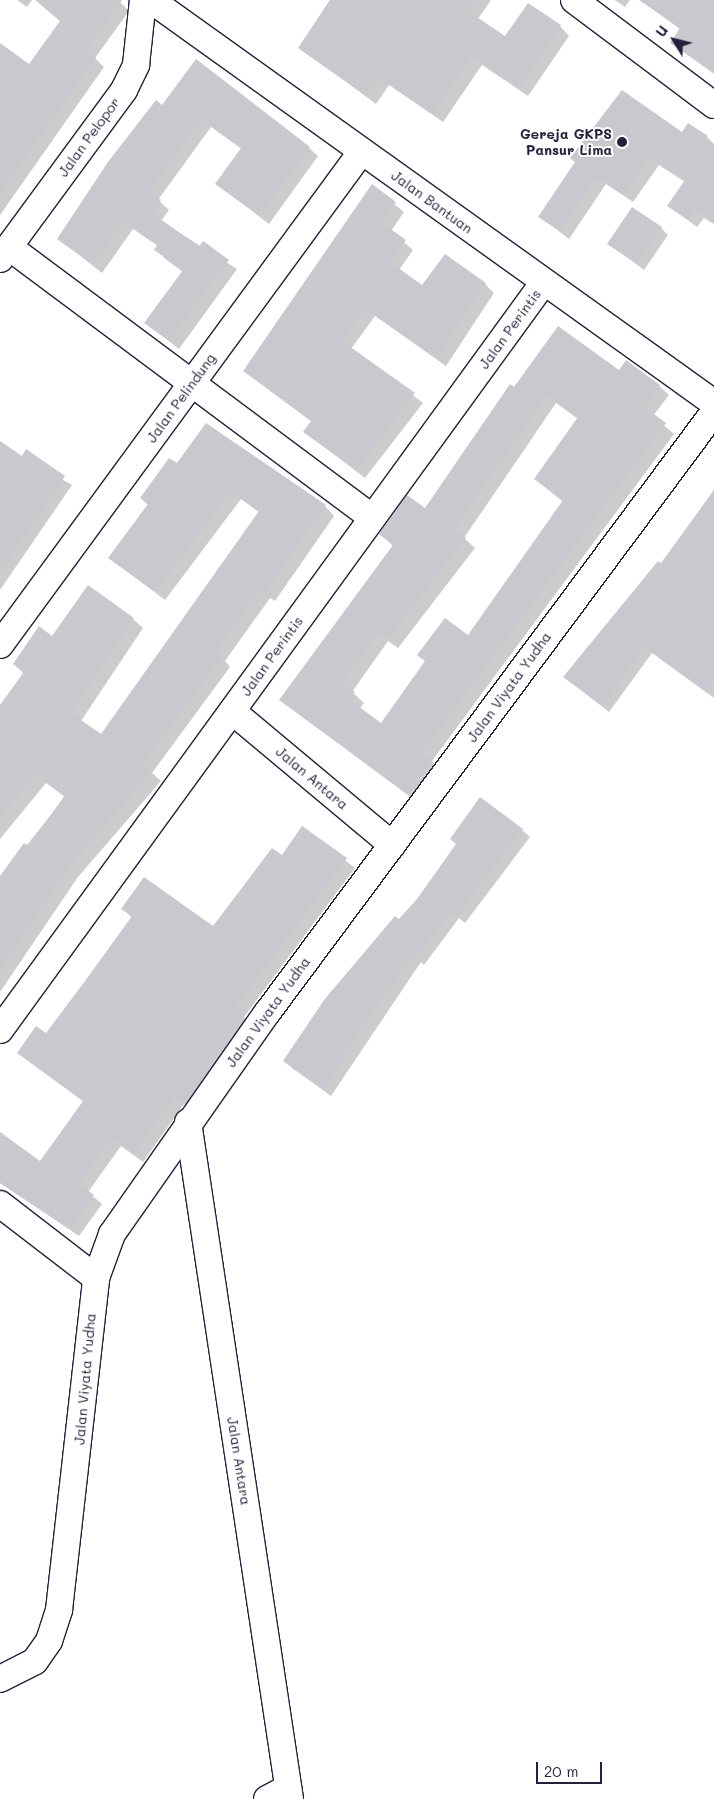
<!DOCTYPE html>
<style>
body{margin:0}
#map{position:relative;width:714px;height:1799px;overflow:hidden;background:#fff;font-family:Mali,sans-serif}
div>[style]{position:absolute}
.shadow>*{inset:0;background:#0003}
.building>*{inset:0;background:#c8c8cf}
.roads{filter:drop-shadow(1px 0 #22223b) drop-shadow(-1px 0 #22223b) drop-shadow(0 1px #22223b) drop-shadow(0 -1px #22223b)}
.minor>*{height:26px;margin:-13px;padding:0 13px;transform-origin:13px;border-radius:13px;background:#fff}
.dots>*{width:14px;height:14px;translate:-50% -50%;box-sizing:border-box;border:2px solid #fff;border-radius:50%}
span{translate:-50% -50%;white-space:nowrap;text-align:center;line-height:1.15;-webkit-text-stroke:4px #fff;paint-order:stroke}
.poi-label{font-size:14px;color:#22223b;font-weight:700}
.right{translate:-100% -50%;text-align:right}
.street-label{font-size:14px;color:#22223b}
.north{position:absolute;left:649px;top:15px;width:50px;height:50px;-webkit-text-stroke:4px #fff;paint-order:stroke;rotate:306deg;font-size:14px;font-weight:700;line-height:20px;text-align:center;color:#22223b}
.north::after{content:'';display:block;margin:auto;width:18px;height:22px;background:#22223b;clip-path:polygon(50% 0,100% 100%,50% 72%,0 100%)}
.scale{position:absolute;left:536px;top:1762px;width:66px;height:22px;box-sizing:border-box;border:2px solid #22223b;border-top:0;padding-left:6px;font-size:15px;line-height:18px;white-space:nowrap;color:#22223b;-webkit-text-stroke:4px #fff;paint-order:stroke}
</style>
<div id="map">
<div class="shadow">
<div style="clip-path:polygon(17px 0,32px 0,27px 7px)"></div>
<div style="clip-path:polygon(35px 0,118px 0,129px 11px,95px 58px,104px 67px,0 215px,0 45px,29px 66px,61px 22px)"></div>
<div style="clip-path:polygon(330px 0,491px 0,478px 19px,506px 38px,560px 26px,569px 36px,528px 96px,482px 65px,443px 122px,389px 85px,376px 104px,300px 47px)"></div>
<div style="clip-path:polygon(615px 0,630px 0,625px 7px)"></div>
<div style="clip-path:polygon(640px 0,714px 0,714px 74px,671px 43px,680px 29px)"></div>
<div style="clip-path:polygon(163px 106px,309px 148px,318px 156px,269px 224px,217px 184px,242px 149px,211px 127px,158px 200px,169px 210px,161px 221px,237px 269px,179px 349px,146px 323px,183px 272px,164px 258px,158px 246px,133px 229px,102px 273px,59px 239px)"></div>
<div style="clip-path:polygon(683px 133px,707px 137px,714px 144px,714px 224px,704px 218px,697px 227px,669px 206px,685px 182px,659px 165px,633px 202px,606px 184px,569px 239px,540px 217px,576px 163px)"></div>
<div style="clip-path:polygon(372px 186px,404px 212px,391px 231px,413px 250px,399px 270px,422px 287px,485px 284px,494px 293px,446px 366px,375px 316px,351px 349px,423px 403px,365px 478px,305px 432px,312px 422px,245px 371px)"></div>
<div style="clip-path:polygon(661px 228px,668px 235px,644px 270px,609px 244px)"></div>
<div style="clip-path:polygon(evenodd,619px 372px,659px 386px,669px 395px,653px 416px,674px 434px,432px 761px,441px 770px,417px 802px,281px 700px,393px 546px,381px 534px,426px 510px,514px 389px,619px 372px,556px 403px,578px 419px,535px 479px,563px 502px,469px 637px,419px 655px,426px 662px,381px 725px,359px 709px,364px 703px,352px 692px,388px 641px,398px 648px,475px 548px,464px 538px,556px 403px)"></div>
<div style="clip-path:polygon(0 444px,72px 485px,0 590px)"></div>
<div style="clip-path:polygon(177px 465px,325px 506px,334px 516px,275px 601px,270px 598px,225px 661px,230px 667px,152px 773px,161px 781px,78px 877px,0 992px,0 879px,65px 797px,46px 783px,0 839px,0 707px,24px 674px,14px 664px,53px 637px,133px 619px,143px 628px,81px 721px,101px 736px,260px 513px,241px 499px,165px 600px,110px 558px,148px 505px,141px 498px)"></div>
<div style="clip-path:polygon(714px 490px,714px 698px,652px 653px,609px 712px,565px 677px,661px 565px)"></div>
<div style="clip-path:polygon(303px 828px,355px 868px,244px 1017px,252px 1025px,195px 1111px,184px 1104px,143px 1162px,121px 1146px,88px 1192px,102px 1204px,79px 1236px,0 1183px,0 1133px,41px 1163px,84px 1102px,19px 1053px,46px 1035px,132px 918px,123px 909px,213px 928px,282px 857px)"></div>
<div style="clip-path:polygon(522px 830px,530px 837px,465px 923px,459px 918px,424px 965px,421px 962px,331px 1096px,292px 1068px,285px 1060px,399px 921px)"></div>
</div>
<div class="building">
<div style="clip-path:polygon(37px 0,122px 0,86px 51px,96px 58px,0 193px,0 43px,29px 64px,60px 21px)"></div>
<div style="clip-path:polygon(330px 0,476px 0,468px 11px,505px 36px,528px 3px,561px 25px,519px 88px,472px 56px,433px 114px,379px 77px,366px 96px,298px 48px)"></div>
<div style="clip-path:polygon(639px 0,714px 0,714px 72px,670px 43px,680px 28px)"></div>
<div style="clip-path:polygon(196px 59px,310px 147px,260px 216px,215px 184px,241px 148px,202px 119px,149px 192px,161px 200px,152px 213px,199px 247px,203px 241px,229px 260px,169px 341px,144px 323px,183px 270px,154px 250px,157px 245px,124px 221px,93px 265px,57px 239px,108px 162px,156px 100px,162px 105px)"></div>
<div style="clip-path:polygon(622px 90px,682px 132px,688px 123px,708px 136px,705px 139px,714px 145px,714px 223px,695px 210px,688px 220px,667px 206px,685px 180px,650px 158px,624px 195px,597px 177px,560px 231px,538px 217px,575px 162px,570px 158px)"></div>
<div style="clip-path:polygon(372px 184px,396px 202px,382px 223px,406px 240px,390px 262px,422px 285px,445px 254px,486px 283px,437px 358px,366px 309px,342px 341px,415px 393px,356px 470px,303px 432px,311px 421px,243px 371px)"></div>
<div style="clip-path:polygon(632px 207px,662px 227px,637px 264px,607px 244px)"></div>
<div style="clip-path:polygon(evenodd,558px 326px,619px 370px,626px 360px,660px 385px,644px 407px,666px 423px,422px 753px,432px 760px,407px 794px,279px 700px,393px 545px,379px 534px,407px 495px,425px 508px,510px 384px,514px 387px,558px 326px,547px 395px,578px 417px,534px 479px,563px 500px,468px 635px,445px 618px,417px 655px,425px 661px,381px 723px,350px 700px,355px 692px,342px 683px,378px 633px,388px 639px,466px 538px,455px 529px,547px 395px)"></div>
<div style="clip-path:polygon(206px 423px,326px 505px,265px 593px,260px 589px,216px 652px,222px 657px,143px 764px,152px 771px,69px 867px,0 970px,0 876px,24px 843px,29px 846px,65px 795px,36px 775px,0 817px,0 705px,24px 672px,13px 664px,39px 626px,52px 636px,88px 585px,134px 618px,71px 713px,101px 734px,259px 511px,231px 491px,155px 592px,108px 558px,148px 504px,140px 498px,169px 458px,177px 463px)"></div>
<div style="clip-path:polygon(0 441px,22px 456px,26px 449px,65px 476px,0 573px)"></div>
<div style="clip-path:polygon(714px 490px,714px 682px,706px 692px,645px 647px,602px 706px,563px 677px,658px 561px,661px 563px)"></div>
<div style="clip-path:polygon(480px 797px,523px 829px,457px 916px,451px 912px,416px 958px,413px 956px,343px 1054px,347px 1056px,324px 1090px,283px 1061px,324px 1000px,395px 916px,399px 919px,417px 899px,456px 844px,450px 839px)"></div>
<div style="clip-path:polygon(302px 826px,347px 858px,235px 1008px,244px 1015px,185px 1103px,175px 1096px,134px 1154px,112px 1138px,79px 1184px,94px 1195px,70px 1228px,0 1183px,0 1132px,40px 1161px,83px 1101px,17px 1053px,36px 1026px,46px 1033px,85px 981px,132px 916px,121px 909px,144px 877px,213px 926px,272px 848px,282px 855px)"></div>
</div>
<div class="roads">
<div class="minor">
<div style="left:151px;top:0;width:692px;rotate:35.6deg"></div>
<div style="left:574px;top:0;width:175px;rotate:36.9deg"></div>
<div style="left:9px;top:247px;width:453px;rotate:36.7deg"></div>
<div style="left:0;top:259px;width:210px;rotate:-53.7deg"></div>
<div style="left:124px;top:90px;width:28px;rotate:-64deg"></div>
<div style="left:136px;top:65px;width:65px;rotate:-83.9deg"></div>
<div style="left:0;top:645px;width:612px;rotate:-53.77deg"></div>
<div style="left:232px;top:711px;width:209px;rotate:39.9deg"></div>
<div style="left:0;top:1030px;width:925px;rotate:-53.97deg"></div>
<div style="left:188px;top:1122px;width:685px;rotate:81.43deg"></div>
<div style="left:0;top:1204px;width:121px;rotate:37.6deg"></div>
<div style="left:0;top:1679px;width:39px;rotate:-27deg"></div>
<div style="left:35px;top:1661px;width:24px;rotate:-55deg"></div>
<div style="left:49px;top:1641px;width:33px;rotate:-72deg"></div>
<div style="left:59px;top:1610px;width:334px;rotate:-83.6deg"></div>
<div style="left:96px;top:1278px;width:47px;rotate:-70deg"></div>
<div style="left:112px;top:1234px;width:270px;rotate:-55deg"></div>
<div style="left:267px;top:1013px;width:749px;rotate:-53.36deg"></div>
<div style="left:267px;top:1799px;width:24px;rotate:-28deg"></div>
</div>
</div>
<div class="dots">
<div style="left:622px;top:142px;background:#22223b"></div>
</div>
<div class="poi-label">
<span class="right" style="left:612px;top:142px">Gereja GKPS<br>Pansur Lima</span>
</div>
<div class="street-label">
<span style="left:89px;top:137px;rotate:-54deg">Jalan Pelopor</span>
<span style="left:432px;top:202px;rotate:36deg">Jalan Bantuan</span>
<span style="left:510px;top:329px;rotate:-54deg">Jalan Perintis</span>
<span style="left:181px;top:398px;rotate:-54deg">Jalan Pelindung</span>
<span style="left:272px;top:656px;rotate:-54deg">Jalan Perintis</span>
<span style="left:509px;top:687px;rotate:-54deg">Jalan Viyata Yudha</span>
<span style="left:312px;top:778px;rotate:40deg">Jalan Antara</span>
<span style="left:268px;top:1012px;rotate:-54deg">Jalan Viyata Yudha</span>
<span style="left:85px;top:1379px;rotate:-85deg">Jalan Viyata Yudha</span>
<span style="left:239px;top:1461px;rotate:81deg">Jalan Antara</span>
</div>
<div class="north">U</div>
<div class="scale">20 m</div>
</div>
